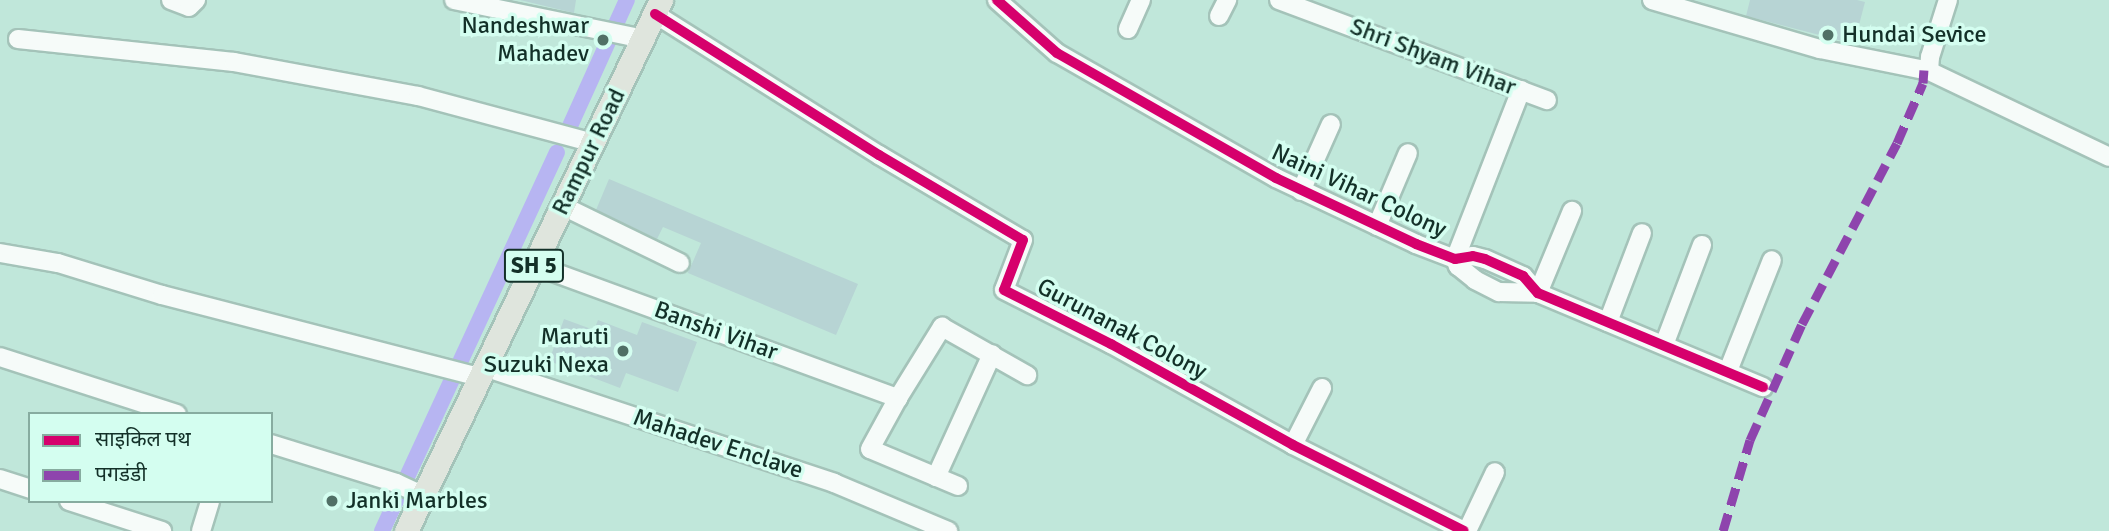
<!DOCTYPE html>
<meta charset="utf-8">
<style>
body{margin:0}
#map{position:relative;width:2109px;height:531px;overflow:hidden;background:#c0e7da;font-family:Signika,"Noto Sans Devanagari",sans-serif}
div>[style]{position:absolute}
.canal>*{height:16px;margin:-8px;padding:0 8px;transform-origin:8px;border-radius:8px;background:#b7b5f2}
.building>*{inset:0;background:#b7d4d4}
.roads{filter:drop-shadow(2px 0 #a4c3b9) drop-shadow(-2px 0 #a4c3b9) drop-shadow(0 2px #a4c3b9) drop-shadow(0 -2px #a4c3b9)}
.minor>*{height:18px;margin:-9px;padding:0 9px;transform-origin:9px;border-radius:9px;background:#f6fbf9}
.major>*{height:23px;margin:-11.5px;padding:0 11.5px;transform-origin:11.5px;border-radius:11.5px;background:#dfe5dd}
.quiet>*{height:9px;margin-top:-4.5px;transform-origin:0;background:repeating-linear-gradient(90deg,#8e44ad 0 18px,transparent 0 27px)}
.cycleway>*{height:10px;margin:-5px;padding:0 5px;transform-origin:5px;border-radius:5px;background:#d6006c}
.dots>*{width:19px;height:19px;translate:-50% -50%;box-sizing:border-box;border:4px solid #d4fef0;border-radius:50%}
span{translate:-50% -50%;white-space:nowrap;text-align:center;line-height:1.15;-webkit-text-stroke:7px #d4fef0;paint-order:stroke}
.shield-label span{padding:2px 5px;background:#d4fef0;border:2px solid;border-radius:5px;-webkit-text-stroke-width:0}
.shield-label{font-size:23px;color:#133028;font-weight:700}
.poi-label{font-size:24px;color:#133028}
.right{translate:-100% -50%;text-align:right}
.left{translate:0 -50%;text-align:left}
.street-label{font-size:24px;color:#133028}
.legend{position:absolute;left:28px;top:412px;width:245px;height:91px;box-sizing:border-box;background:#d4fef0;border:2px solid #87aca0;margin:0;padding:9px 12px;list-style:none;font-size:21px;color:#133028}
.legend li{display:flex;align-items:center;gap:14px;height:35px}
.legend b{width:35px;border:2px solid #87aca0}
</style>
<div id="map">
<div class="canal">
<div style="left:570px;top:126px;width:138px;rotate:-65.7deg"></div>
<div style="left:382px;top:531px;width:417px;rotate:-65.2deg"></div>
</div>
<div class="building">
<div style="clip-path:polygon(520px 0,576px 0,574px 13px)"></div>
<div style="clip-path:polygon(1750px 0,1857px 0,1865px 2px,1854px 44px,1746px 16px)"></div>
<div style="clip-path:polygon(609px 179px,858px 284px,836px 335px,688px 273px,701px 243px,663px 227px,657px 239px,596px 210px)"></div>
<div style="clip-path:polygon(564px 319px,594px 330px,598px 320px,637px 335px,642px 322px,697px 342px,678px 392px,626px 373px,620px 388px,549px 361px)"></div>
</div>
<div class="roads">
<div class="minor">
<div style="left:171px;top:0;width:19px;rotate:21deg"></div>
<div style="left:189px;top:7px;width:10px;rotate:-45deg"></div>
<div style="left:454px;top:0;width:194px;rotate:11.6deg"></div>
<div style="left:997px;top:0;width:80px;rotate:41.5deg"></div>
<div style="left:1057px;top:53px;width:252px;rotate:29.7deg"></div>
<div style="left:1276px;top:178px;width:155px;rotate:25.2deg"></div>
<div style="left:1416px;top:244px;width:42px;rotate:21deg"></div>
<div style="left:1455px;top:259px;width:18px;rotate:-9deg"></div>
<div style="left:1473px;top:256px;width:12px;rotate:14deg"></div>
<div style="left:1485px;top:259px;width:42px;rotate:24.1deg"></div>
<div style="left:1523px;top:276px;width:23px;rotate:49deg"></div>
<div style="left:1538px;top:293px;width:244px;rotate:22.7deg"></div>
<div style="left:1279px;top:0;width:286px;rotate:20.5deg"></div>
<div style="left:1652px;top:0;width:175px;rotate:16.3deg"></div>
<div style="left:1820px;top:49px;width:111px;rotate:11.4deg"></div>
<div style="left:1929px;top:71px;width:199px;rotate:25.5deg"></div>
<div style="left:655px;top:14px;width:265px;rotate:32.2deg"></div>
<div style="left:879px;top:155px;width:167px;rotate:30.6deg"></div>
<div style="left:1023px;top:240px;width:53px;rotate:110.8deg"></div>
<div style="left:1004px;top:290px;width:120px;rotate:26.8deg"></div>
<div style="left:1111px;top:344px;width:208px;rotate:29deg"></div>
<div style="left:1293px;top:445px;width:191px;rotate:26.7deg"></div>
<div style="left:1219px;top:16px;width:18px;rotate:-63deg"></div>
<div style="left:1128px;top:29px;width:32px;rotate:-66deg"></div>
<div style="left:18px;top:39px;width:217px;rotate:6.1deg"></div>
<div style="left:234px;top:62px;width:187px;rotate:10.5deg"></div>
<div style="left:418px;top:96px;width:181px;rotate:15deg"></div>
<div style="left:1929px;top:71px;width:14px;rotate:-86deg"></div>
<div style="left:1930px;top:57px;width:60px;rotate:-72.5deg"></div>
<div style="left:1521px;top:90px;width:181px;rotate:111.3deg"></div>
<div style="left:1455px;top:259px;width:8px;rotate:67deg"></div>
<div style="left:1458px;top:266px;width:22px;rotate:39deg"></div>
<div style="left:1475px;top:280px;width:27px;rotate:27deg"></div>
<div style="left:1499px;top:292px;width:39px;rotate:1deg"></div>
<div style="left:1538px;top:293px;width:89px;rotate:-67.5deg"></div>
<div style="left:1301px;top:191px;width:73px;rotate:-65.9deg"></div>
<div style="left:563px;top:206px;width:130px;rotate:26deg"></div>
<div style="left:1377px;top:226px;width:79px;rotate:-67deg"></div>
<div style="left:0;top:253px;width:59px;rotate:9.8deg"></div>
<div style="left:58px;top:263px;width:109px;rotate:17.1deg"></div>
<div style="left:162px;top:295px;width:327px;rotate:14.5deg"></div>
<div style="left:534px;top:265px;width:388px;rotate:20.1deg"></div>
<div style="left:1608px;top:322px;width:95px;rotate:-69.1deg"></div>
<div style="left:1664px;top:345px;width:107px;rotate:-69.2deg"></div>
<div style="left:0;top:357px;width:186px;rotate:17.9deg"></div>
<div style="left:484px;top:367px;width:369px;rotate:18.3deg"></div>
<div style="left:834px;top:483px;width:124px;rotate:22.8deg"></div>
<div style="left:1728px;top:371px;width:119px;rotate:-68.4deg"></div>
<div style="left:271px;top:444px;width:131px;rotate:17.3deg"></div>
<div style="left:396px;top:483px;width:29px;rotate:25deg"></div>
<div style="left:1293px;top:445px;width:64px;rotate:-63deg"></div>
<div style="left:936px;top:477px;width:135px;rotate:-65.5deg"></div>
<div style="left:0;top:479px;width:32px;rotate:18deg"></div>
<div style="left:958px;top:486px;width:95px;rotate:-157.2deg"></div>
<div style="left:870px;top:449px;width:58px;rotate:-61.2deg"></div>
<div style="left:898px;top:398px;width:84px;rotate:-58.2deg"></div>
<div style="left:942px;top:327px;width:98px;rotate:29.5deg"></div>
<div style="left:69px;top:501px;width:98px;rotate:17.9deg"></div>
<div style="left:201px;top:531px;width:31px;rotate:-73deg"></div>
<div style="left:1467px;top:531px;width:65px;rotate:-64.6deg"></div>
</div>
<div class="major">
<div style="left:406px;top:531px;width:589px;rotate:-64.35deg"></div>
</div>
</div>
<div class="quiet">
<div style="left:1723px;top:531px;width:95px;rotate:-73.5deg"></div>
<div style="left:1750px;top:440px;width:127px;rotate:-65.9deg"></div>
<div style="left:1802px;top:324px;width:204px;rotate:-62.3deg"></div>
<div style="left:1897px;top:143px;width:65px;rotate:-66.6deg"></div>
<div style="left:1923px;top:83px;width:13px;rotate:-86deg"></div>
</div>
<div class="cycleway">
<div style="left:997px;top:0;width:80px;rotate:41.5deg"></div>
<div style="left:1057px;top:53px;width:252px;rotate:29.7deg"></div>
<div style="left:1276px;top:178px;width:155px;rotate:25.2deg"></div>
<div style="left:1416px;top:244px;width:42px;rotate:21deg"></div>
<div style="left:1455px;top:259px;width:18px;rotate:-9deg"></div>
<div style="left:1473px;top:256px;width:12px;rotate:14deg"></div>
<div style="left:1485px;top:259px;width:42px;rotate:24.1deg"></div>
<div style="left:1523px;top:276px;width:23px;rotate:49deg"></div>
<div style="left:1538px;top:293px;width:244px;rotate:22.7deg"></div>
<div style="left:655px;top:14px;width:265px;rotate:32.2deg"></div>
<div style="left:879px;top:155px;width:167px;rotate:30.6deg"></div>
<div style="left:1023px;top:240px;width:53px;rotate:110.8deg"></div>
<div style="left:1004px;top:290px;width:120px;rotate:26.8deg"></div>
<div style="left:1111px;top:344px;width:208px;rotate:29deg"></div>
<div style="left:1293px;top:445px;width:191px;rotate:26.7deg"></div>
</div>
<div class="dots">
<div style="left:1828px;top:35px;background:#507066"></div>
<div style="left:603px;top:40px;background:#507066"></div>
<div style="left:623px;top:351px;background:#507066"></div>
<div style="left:332px;top:501px;background:#507066"></div>
</div>
<div class="shield-label">
<span style="left:534px;top:266px">SH 5</span>
</div>
<div class="poi-label">
<span class="right" style="left:589px;top:40px">Nandeshwar<br>Mahadev</span>
<span class="left" style="left:1842px;top:35px">Hundai Sevice</span>
<span class="right" style="left:609px;top:351px">Maruti<br>Suzuki Nexa</span>
<span class="left" style="left:346px;top:501px">Janki Marbles</span>
</div>
<div class="street-label">
<span style="left:1433px;top:57px;rotate:21deg">Shri Shyam Vihar</span>
<span style="left:589px;top:152px;rotate:-64deg">Rampur Road</span>
<span style="left:1359px;top:191px;rotate:25deg">Naini Vihar Colony</span>
<span style="left:1122px;top:329px;rotate:28deg">Gurunanak Colony</span>
<span style="left:716px;top:331px;rotate:20deg">Banshi Vihar</span>
<span style="left:718px;top:444px;rotate:18deg">Mahadev Enclave</span>
</div>
<ul class="legend">
<li><b style="height:9px;background:#d6006c"></b>साइकिल पथ</li>
<li><b style="height:9px;background:#8e44ad"></b>पगडंडी</li>
</ul>
</div>
